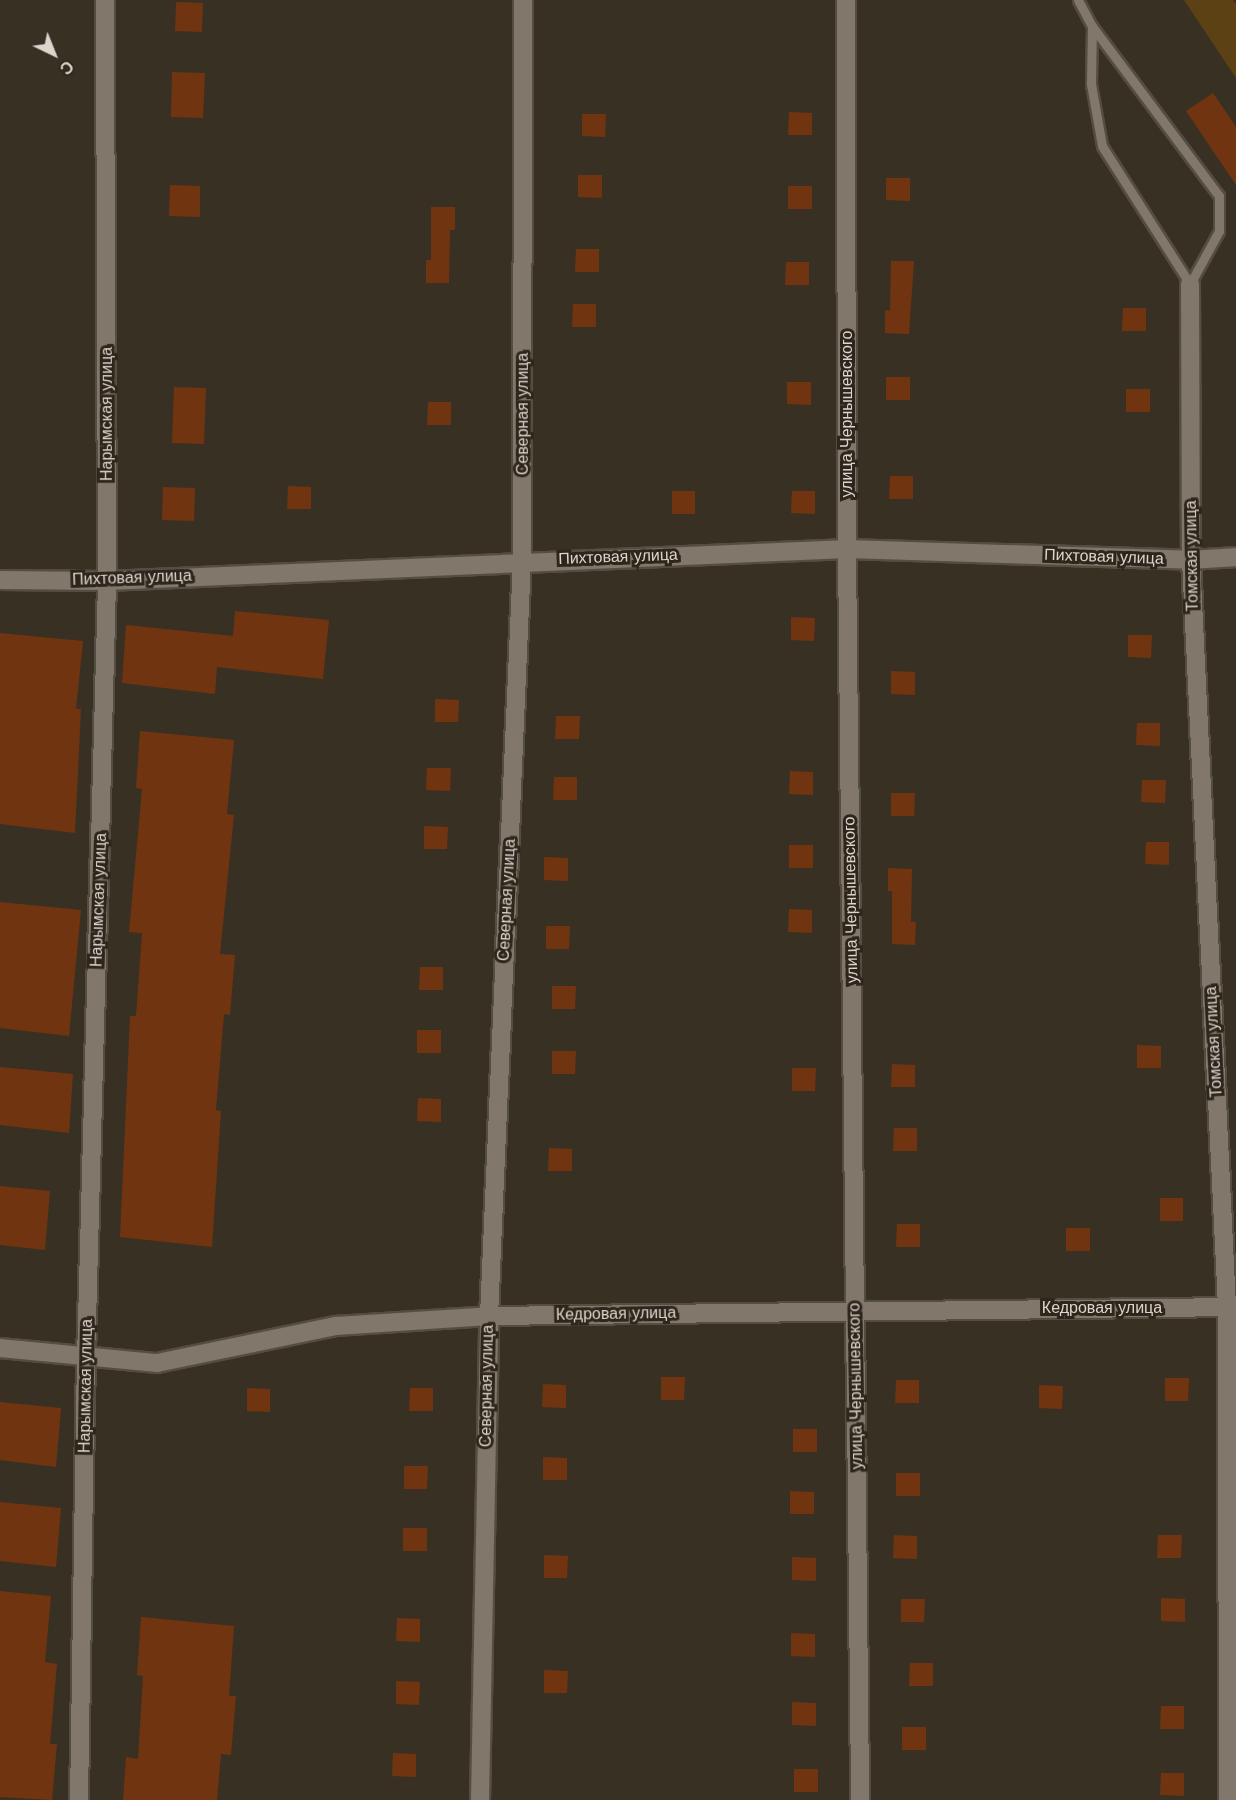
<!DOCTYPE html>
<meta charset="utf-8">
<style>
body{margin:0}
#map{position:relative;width:1236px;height:1800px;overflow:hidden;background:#393024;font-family:"Work Sans",sans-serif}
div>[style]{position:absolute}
.green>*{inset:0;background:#5c4115}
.building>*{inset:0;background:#713410}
.roads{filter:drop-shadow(2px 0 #544d43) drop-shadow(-2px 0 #544d43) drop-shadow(0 2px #544d43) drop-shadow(0 -2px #544d43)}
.lane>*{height:9px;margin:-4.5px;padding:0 4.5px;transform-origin:4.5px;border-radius:4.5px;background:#81776a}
.street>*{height:18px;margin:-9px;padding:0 9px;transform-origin:9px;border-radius:9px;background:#81776a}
.secondary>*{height:18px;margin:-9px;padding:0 9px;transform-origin:9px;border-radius:9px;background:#81776a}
span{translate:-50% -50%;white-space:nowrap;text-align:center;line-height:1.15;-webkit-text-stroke:6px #2f261b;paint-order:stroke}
.street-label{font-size:16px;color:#dbd5ce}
.north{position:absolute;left:24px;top:24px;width:60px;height:60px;-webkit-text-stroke:4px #2f261b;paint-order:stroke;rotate:137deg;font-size:16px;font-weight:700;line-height:24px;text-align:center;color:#dbd5ce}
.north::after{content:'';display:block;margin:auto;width:21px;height:27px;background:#dbd5ce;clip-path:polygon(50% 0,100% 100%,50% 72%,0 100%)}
</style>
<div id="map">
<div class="green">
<div style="clip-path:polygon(1184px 0,1233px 0,1236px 4px,1236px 78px)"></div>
</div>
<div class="building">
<div style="clip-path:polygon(176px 2px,203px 3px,202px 32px,175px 31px)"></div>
<div style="clip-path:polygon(172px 72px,205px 73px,203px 118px,171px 117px)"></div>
<div style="clip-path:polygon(1213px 93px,1236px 127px,1236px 185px,1186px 111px)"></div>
<div style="clip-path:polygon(789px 112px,812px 113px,812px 135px,788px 135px)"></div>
<div style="clip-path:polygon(582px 114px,606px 114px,605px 137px,582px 136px)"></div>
<div style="clip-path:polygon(578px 175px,602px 175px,602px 198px,578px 197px)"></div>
<div style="clip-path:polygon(886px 178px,910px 178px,910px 201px,886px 200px)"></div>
<div style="clip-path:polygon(170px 185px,200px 186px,200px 217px,169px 216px)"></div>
<div style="clip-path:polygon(788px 186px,812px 186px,812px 209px,788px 209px)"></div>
<div style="clip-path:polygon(431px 207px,455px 207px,455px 230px,450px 230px,449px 283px,426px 283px,426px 260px,431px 260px)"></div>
<div style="clip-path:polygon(576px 249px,599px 249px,599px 272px,575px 272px)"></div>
<div style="clip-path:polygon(891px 261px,914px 261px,909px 334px,885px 333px,885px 310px,890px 311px)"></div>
<div style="clip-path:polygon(786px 262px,809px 262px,809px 285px,785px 285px)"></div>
<div style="clip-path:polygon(573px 304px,596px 304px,596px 327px,572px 327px)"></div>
<div style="clip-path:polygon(1123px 308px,1146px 308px,1146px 331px,1122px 331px)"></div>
<div style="clip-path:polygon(886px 377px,910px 377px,910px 400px,886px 400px)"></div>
<div style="clip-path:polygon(787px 382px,811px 382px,811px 405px,787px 404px)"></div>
<div style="clip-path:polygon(174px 387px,206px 388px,204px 444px,172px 443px)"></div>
<div style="clip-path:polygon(1126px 389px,1150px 389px,1150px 412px,1126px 412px)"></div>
<div style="clip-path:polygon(428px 402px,451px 402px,451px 425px,427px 425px)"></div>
<div style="clip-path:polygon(890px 476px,913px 476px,913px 499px,889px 499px)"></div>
<div style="clip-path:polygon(288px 486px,311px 487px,311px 509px,287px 509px)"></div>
<div style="clip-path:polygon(163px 487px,195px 488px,194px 521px,162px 520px)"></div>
<div style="clip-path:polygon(672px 491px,695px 491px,695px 514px,672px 514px)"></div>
<div style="clip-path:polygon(792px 491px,815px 491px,815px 514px,791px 513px)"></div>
<div style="clip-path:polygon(235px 611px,329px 620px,323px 679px,217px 667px,215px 694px,122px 683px,126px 625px,233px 636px)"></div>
<div style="clip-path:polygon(791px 617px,815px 618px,814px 641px,791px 640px)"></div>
<div style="clip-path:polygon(0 633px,83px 641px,76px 709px,81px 709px,75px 833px,0 824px)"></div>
<div style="clip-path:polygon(1128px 635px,1152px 635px,1151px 658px,1128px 657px)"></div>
<div style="clip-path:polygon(891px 671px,915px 672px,915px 695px,891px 694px)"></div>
<div style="clip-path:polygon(435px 699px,459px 700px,458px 722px,435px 722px)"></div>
<div style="clip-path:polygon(556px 716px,580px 716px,579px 739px,555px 739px)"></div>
<div style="clip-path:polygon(1137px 723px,1160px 723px,1160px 746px,1136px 745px)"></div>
<div style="clip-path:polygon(140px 731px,234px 740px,227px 814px,234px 815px,220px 954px,235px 955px,230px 1015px,224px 1014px,216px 1110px,221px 1111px,212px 1247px,120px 1237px,130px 1016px,136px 1016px,142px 933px,129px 932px,142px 789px,136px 788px)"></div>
<div style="clip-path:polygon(427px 768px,451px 768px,450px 791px,426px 790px)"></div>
<div style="clip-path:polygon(790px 771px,813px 772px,813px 795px,789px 794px)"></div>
<div style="clip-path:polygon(554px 777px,577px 777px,577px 800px,553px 800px)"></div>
<div style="clip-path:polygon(1142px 780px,1166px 780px,1165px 803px,1141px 802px)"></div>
<div style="clip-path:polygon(891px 793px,915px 793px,914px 816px,891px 816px)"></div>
<div style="clip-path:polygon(424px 826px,448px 827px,447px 849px,424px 849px)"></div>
<div style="clip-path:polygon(1146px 842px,1169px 842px,1169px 865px,1145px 864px)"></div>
<div style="clip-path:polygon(789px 845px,813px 845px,813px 868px,789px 868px)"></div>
<div style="clip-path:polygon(544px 857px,568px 858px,568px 881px,544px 880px)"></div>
<div style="clip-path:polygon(888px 868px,912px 869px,911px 922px,916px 922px,915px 945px,892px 944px,892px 891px,888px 891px)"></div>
<div style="clip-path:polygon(0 902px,81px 910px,69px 1036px,0 1028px)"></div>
<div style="clip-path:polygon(789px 909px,812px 910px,812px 933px,788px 932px)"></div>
<div style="clip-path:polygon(546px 926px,570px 926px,569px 949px,546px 949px)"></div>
<div style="clip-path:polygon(420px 967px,443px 967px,443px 990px,419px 990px)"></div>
<div style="clip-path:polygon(552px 986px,576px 986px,575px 1009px,552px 1009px)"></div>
<div style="clip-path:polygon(417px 1030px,441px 1030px,441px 1053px,417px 1053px)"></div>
<div style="clip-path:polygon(1137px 1045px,1161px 1046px,1161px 1068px,1137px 1068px)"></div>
<div style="clip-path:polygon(552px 1051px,576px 1051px,575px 1074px,552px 1074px)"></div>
<div style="clip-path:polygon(892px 1064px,915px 1065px,915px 1087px,891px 1087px)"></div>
<div style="clip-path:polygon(0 1067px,73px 1074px,69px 1133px,0 1125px)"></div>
<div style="clip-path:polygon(792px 1068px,816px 1068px,815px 1091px,792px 1091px)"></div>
<div style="clip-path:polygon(418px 1098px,441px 1099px,441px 1122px,417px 1121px)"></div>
<div style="clip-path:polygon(894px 1128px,917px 1128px,917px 1151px,893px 1151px)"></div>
<div style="clip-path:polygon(549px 1148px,572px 1149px,572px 1171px,548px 1171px)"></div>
<div style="clip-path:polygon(0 1186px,50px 1191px,45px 1250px,0 1245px)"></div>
<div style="clip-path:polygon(1160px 1198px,1183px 1198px,1183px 1221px,1160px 1221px)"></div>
<div style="clip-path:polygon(897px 1224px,920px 1224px,920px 1247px,896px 1247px)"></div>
<div style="clip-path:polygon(1066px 1228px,1090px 1228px,1090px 1251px,1066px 1251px)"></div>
<div style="clip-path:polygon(661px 1377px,685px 1377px,684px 1400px,661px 1400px)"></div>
<div style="clip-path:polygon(1165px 1378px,1189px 1378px,1188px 1401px,1165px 1401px)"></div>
<div style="clip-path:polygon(896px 1380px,919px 1380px,919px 1403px,895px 1403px)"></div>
<div style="clip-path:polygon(543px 1384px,566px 1385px,566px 1408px,542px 1407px)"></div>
<div style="clip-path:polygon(1039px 1385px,1063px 1386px,1062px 1409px,1039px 1408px)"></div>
<div style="clip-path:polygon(247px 1388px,270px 1389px,270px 1412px,247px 1411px)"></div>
<div style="clip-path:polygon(410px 1388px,433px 1388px,433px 1411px,409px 1411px)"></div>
<div style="clip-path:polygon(0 1402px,61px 1408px,56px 1467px,0 1460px)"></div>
<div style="clip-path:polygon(793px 1429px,817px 1429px,817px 1452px,793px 1452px)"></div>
<div style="clip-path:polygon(543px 1457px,567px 1458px,567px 1480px,543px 1480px)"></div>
<div style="clip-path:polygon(404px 1466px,428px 1466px,427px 1489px,404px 1489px)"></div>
<div style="clip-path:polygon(896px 1473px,920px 1473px,920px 1496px,896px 1496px)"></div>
<div style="clip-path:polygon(790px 1491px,814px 1492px,814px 1514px,790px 1514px)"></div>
<div style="clip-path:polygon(0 1502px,61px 1508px,56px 1567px,0 1561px)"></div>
<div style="clip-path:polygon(403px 1528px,427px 1528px,427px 1551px,403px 1551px)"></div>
<div style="clip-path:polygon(894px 1535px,917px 1536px,917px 1559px,893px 1558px)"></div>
<div style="clip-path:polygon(1158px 1535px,1182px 1535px,1181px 1558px,1157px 1558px)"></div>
<div style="clip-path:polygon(544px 1555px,568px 1556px,567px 1578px,544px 1578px)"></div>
<div style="clip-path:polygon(792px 1557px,816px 1558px,816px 1581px,792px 1580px)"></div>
<div style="clip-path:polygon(0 1591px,51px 1596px,45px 1662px,57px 1664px,50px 1744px,57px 1744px,52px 1800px,0 1797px)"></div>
<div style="clip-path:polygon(1161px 1598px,1185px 1599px,1185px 1622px,1161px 1621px)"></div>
<div style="clip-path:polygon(901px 1599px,925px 1599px,924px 1622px,901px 1622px)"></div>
<div style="clip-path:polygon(141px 1617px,234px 1626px,229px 1696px,236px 1696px,231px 1755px,221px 1754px,217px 1800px,123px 1800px,126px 1757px,138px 1759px,143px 1676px,137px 1675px)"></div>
<div style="clip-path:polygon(397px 1618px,420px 1619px,420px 1642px,396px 1641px)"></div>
<div style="clip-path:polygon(791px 1633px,815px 1634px,815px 1657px,791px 1656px)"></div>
<div style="clip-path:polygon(910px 1663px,933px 1663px,933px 1686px,909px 1686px)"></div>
<div style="clip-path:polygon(544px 1670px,568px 1671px,567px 1693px,544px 1693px)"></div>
<div style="clip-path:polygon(396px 1681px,420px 1682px,419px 1705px,396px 1704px)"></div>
<div style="clip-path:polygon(792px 1702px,816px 1703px,816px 1726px,792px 1725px)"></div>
<div style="clip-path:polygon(1161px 1706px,1184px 1706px,1184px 1729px,1160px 1729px)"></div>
<div style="clip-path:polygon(902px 1727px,926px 1727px,926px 1750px,902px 1750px)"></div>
<div style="clip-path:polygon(393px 1753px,416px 1754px,416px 1777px,392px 1776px)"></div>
<div style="clip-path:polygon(794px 1769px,818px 1769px,818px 1792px,794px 1792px)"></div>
<div style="clip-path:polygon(1161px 1773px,1184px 1773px,1184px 1796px,1160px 1795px)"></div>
</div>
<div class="roads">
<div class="lane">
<div style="left:1078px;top:0;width:30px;rotate:62deg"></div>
<div style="left:1092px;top:26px;width:58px;rotate:91deg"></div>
<div style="left:1091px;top:84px;width:63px;rotate:79.9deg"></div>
<div style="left:1102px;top:146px;width:164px;rotate:57.5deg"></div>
<div style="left:1190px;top:284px;width:60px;rotate:-61.3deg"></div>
<div style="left:1219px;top:231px;width:35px;rotate:-90deg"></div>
<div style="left:1219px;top:196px;width:212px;rotate:-126.8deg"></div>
</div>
<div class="street">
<div style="left:846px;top:0;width:549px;rotate:89.9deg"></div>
<div style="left:1190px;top:284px;width:276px;rotate:89.8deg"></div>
<div style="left:1191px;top:560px;width:45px;rotate:-3.8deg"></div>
<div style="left:0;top:1348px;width:158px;rotate:5.5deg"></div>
<div style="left:157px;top:1363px;width:183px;rotate:-11.7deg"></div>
<div style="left:336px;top:1326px;width:153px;rotate:-3.7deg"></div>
<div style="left:489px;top:1316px;width:747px;rotate:-0.69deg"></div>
<div style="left:79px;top:1800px;width:441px;rotate:-89.1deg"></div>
<div style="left:86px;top:1359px;width:778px;rotate:-88.45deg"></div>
<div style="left:107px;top:581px;width:581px;rotate:-90.2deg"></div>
<div style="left:480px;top:1800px;width:484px;rotate:-88.9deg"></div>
<div style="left:489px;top:1316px;width:756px;rotate:-87.5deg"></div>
<div style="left:522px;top:561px;width:561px;rotate:-89.9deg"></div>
</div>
<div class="secondary">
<div style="left:847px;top:549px;width:1251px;rotate:89.4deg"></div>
<div style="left:0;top:580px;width:107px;rotate:0.5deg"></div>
<div style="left:107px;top:581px;width:741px;rotate:-2.48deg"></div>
<div style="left:847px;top:549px;width:344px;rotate:1.8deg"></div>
<div style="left:1191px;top:560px;width:748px;rotate:87.24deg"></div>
<div style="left:1227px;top:1307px;width:493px;rotate:89.9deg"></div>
</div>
</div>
<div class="street-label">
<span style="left:107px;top:414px;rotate:-90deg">Нарымская улица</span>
<span style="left:523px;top:414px;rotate:-90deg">Северная улица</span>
<span style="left:847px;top:414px;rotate:-90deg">улица Чернышевского</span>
<span style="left:1192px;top:556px;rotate:-91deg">Томская улица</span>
<span style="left:618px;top:557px;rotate:-2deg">Пихтовая улица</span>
<span style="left:1104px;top:557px;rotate:2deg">Пихтовая улица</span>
<span style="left:132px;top:578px;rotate:-2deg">Пихтовая улица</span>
<span style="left:99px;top:900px;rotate:-88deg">Нарымская улица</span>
<span style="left:507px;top:900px;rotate:-87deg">Северная улица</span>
<span style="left:851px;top:900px;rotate:-91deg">улица Чернышевского</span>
<span style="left:1214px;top:1042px;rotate:-93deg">Томская улица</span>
<span style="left:1102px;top:1308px">Кедровая улица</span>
<span style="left:616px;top:1314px;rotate:-1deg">Кедровая улица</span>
<span style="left:86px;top:1386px;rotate:-89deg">Нарымская улица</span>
<span style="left:487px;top:1386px;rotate:-89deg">Северная улица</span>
<span style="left:856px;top:1386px;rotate:-91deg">улица Чернышевского</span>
</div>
<div class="north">С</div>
</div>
